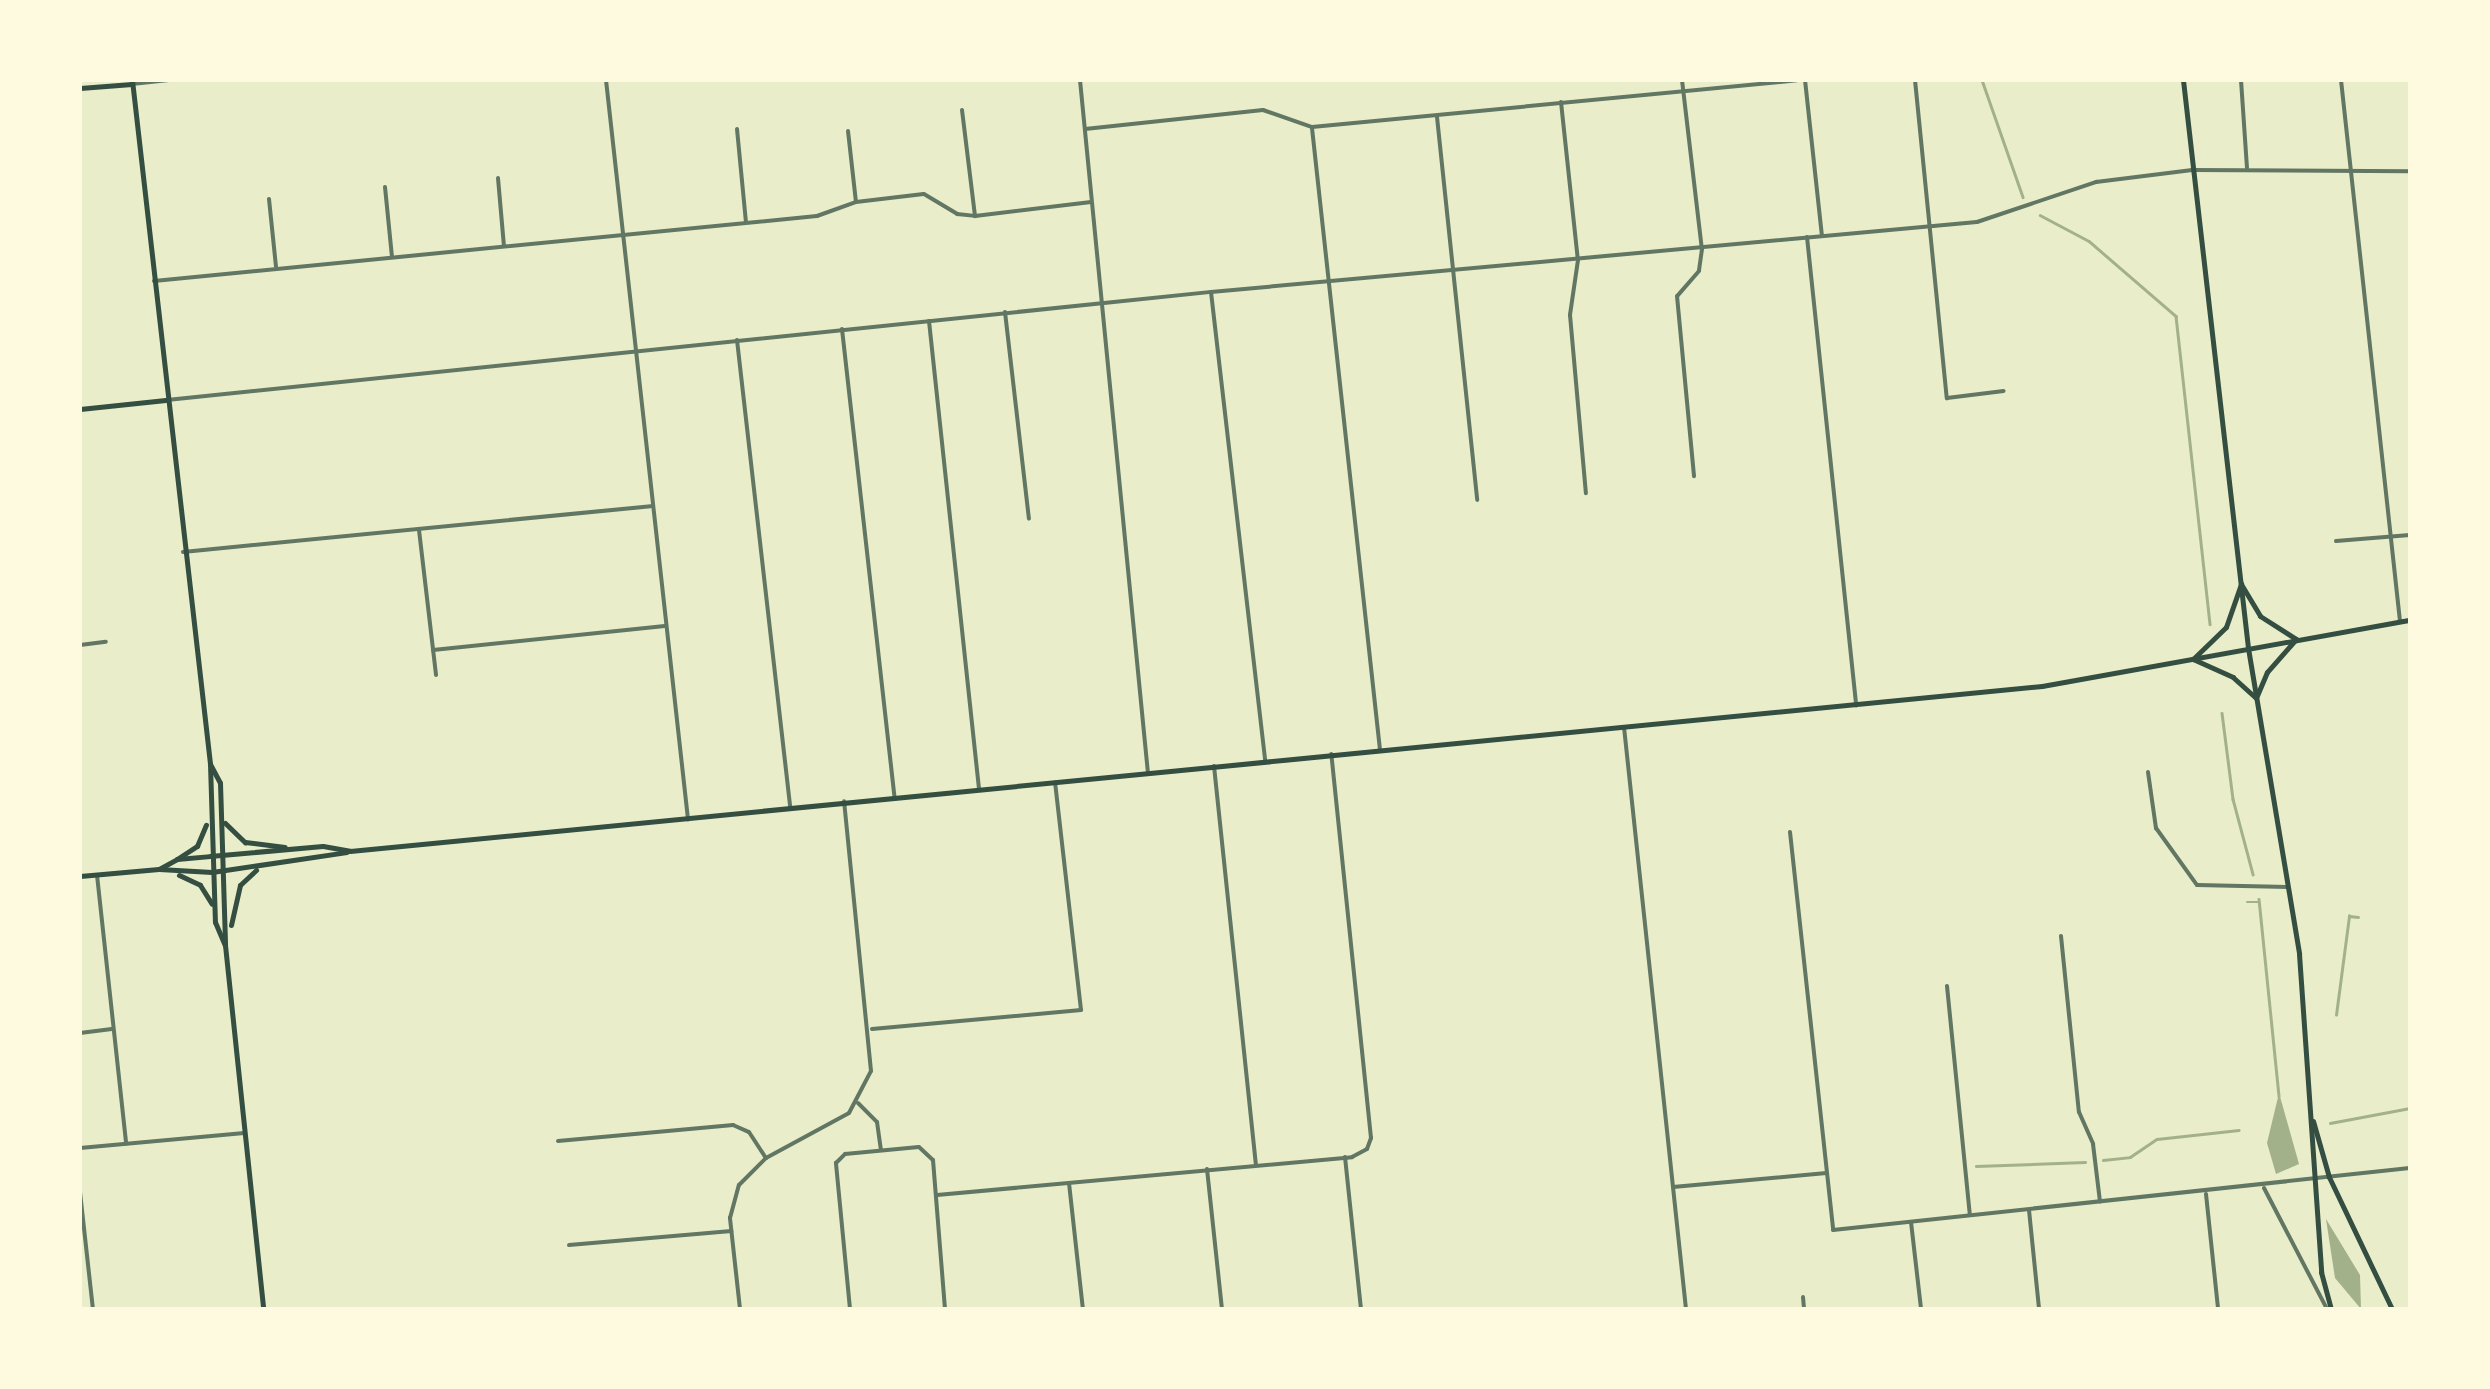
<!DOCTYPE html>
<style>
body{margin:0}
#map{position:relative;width:2490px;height:1389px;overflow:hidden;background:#e9edc9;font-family:"Archivo Narrow",sans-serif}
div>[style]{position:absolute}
.water>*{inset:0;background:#a3b18a}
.stream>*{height:2.5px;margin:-1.25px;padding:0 1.25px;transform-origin:1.25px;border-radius:1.25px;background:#a3b18a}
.minor>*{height:4px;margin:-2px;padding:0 2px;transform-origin:2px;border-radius:2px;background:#617663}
.tertiary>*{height:4px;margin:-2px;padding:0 2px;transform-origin:2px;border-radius:2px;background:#617663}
.secondary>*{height:5px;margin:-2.5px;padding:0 2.5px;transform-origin:2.5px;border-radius:2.5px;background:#344e41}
.primary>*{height:5px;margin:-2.5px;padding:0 2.5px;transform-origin:2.5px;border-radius:2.5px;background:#344e41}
span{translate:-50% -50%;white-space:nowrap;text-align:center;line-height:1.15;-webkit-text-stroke:10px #fefae0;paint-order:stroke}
.frame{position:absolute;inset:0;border:82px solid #fefae0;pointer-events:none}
</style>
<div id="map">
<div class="water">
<div style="clip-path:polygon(2279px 1093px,2299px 1164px,2276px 1174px,2267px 1143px)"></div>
<div style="clip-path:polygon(2326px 1219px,2360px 1275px,2361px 1309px,2335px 1278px)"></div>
</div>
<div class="stream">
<div style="left:1982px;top:80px;width:124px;rotate:70.7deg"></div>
<div style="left:2040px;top:215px;width:55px;rotate:28deg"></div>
<div style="left:2089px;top:241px;width:115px;rotate:40.8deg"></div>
<div style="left:2176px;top:316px;width:310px;rotate:83.7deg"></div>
<div style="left:2222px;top:713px;width:87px;rotate:82.7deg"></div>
<div style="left:2233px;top:799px;width:78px;rotate:75.1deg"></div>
<div style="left:2259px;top:899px;width:198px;rotate:84.2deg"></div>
<div style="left:2247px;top:902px;width:12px"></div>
<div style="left:2336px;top:1015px;width:100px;rotate:-82.5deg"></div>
<div style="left:2349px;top:916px;width:9px;rotate:6deg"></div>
<div style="left:2330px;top:1123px;width:81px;rotate:-10.6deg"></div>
<div style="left:2103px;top:1160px;width:27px;rotate:-6deg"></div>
<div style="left:2130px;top:1157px;width:32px;rotate:-34deg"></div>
<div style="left:2157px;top:1139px;width:82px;rotate:-6.3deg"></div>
<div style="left:1976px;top:1166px;width:109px;rotate:-2.1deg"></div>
</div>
<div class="minor">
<div style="left:606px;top:80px;width:744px;rotate:83.67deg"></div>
<div style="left:1682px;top:80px;width:170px;rotate:83.3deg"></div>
<div style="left:1702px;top:249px;width:22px;rotate:98deg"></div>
<div style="left:1699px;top:271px;width:33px;rotate:131deg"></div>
<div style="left:1677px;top:296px;width:181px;rotate:84.6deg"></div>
<div style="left:1805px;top:80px;width:157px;rotate:83.8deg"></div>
<div style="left:1915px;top:80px;width:320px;rotate:84.3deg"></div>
<div style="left:1947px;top:398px;width:57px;rotate:-7deg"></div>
<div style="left:2241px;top:80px;width:88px;rotate:86.1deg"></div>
<div style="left:2341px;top:80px;width:544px;rotate:83.78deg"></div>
<div style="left:132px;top:84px;width:37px;rotate:-6deg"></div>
<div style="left:1561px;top:102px;width:159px;rotate:83.9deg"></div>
<div style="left:1578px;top:260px;width:56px;rotate:98.3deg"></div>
<div style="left:1570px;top:315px;width:179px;rotate:84.9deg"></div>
<div style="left:962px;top:110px;width:107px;rotate:83deg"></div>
<div style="left:1437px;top:117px;width:385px;rotate:84deg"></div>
<div style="left:1312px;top:128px;width:626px;rotate:83.76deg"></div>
<div style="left:737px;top:129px;width:93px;rotate:84.5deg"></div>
<div style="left:1085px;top:129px;width:179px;rotate:-6.1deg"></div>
<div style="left:1263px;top:110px;width:52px;rotate:19.1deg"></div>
<div style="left:1312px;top:127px;width:487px;rotate:-5.5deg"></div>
<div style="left:848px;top:131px;width:71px;rotate:83.6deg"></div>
<div style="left:498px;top:178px;width:68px;rotate:85deg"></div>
<div style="left:385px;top:187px;width:70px;rotate:84.3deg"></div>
<div style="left:269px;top:199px;width:68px;rotate:84.1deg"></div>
<div style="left:1807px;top:237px;width:471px;rotate:84deg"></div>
<div style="left:154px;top:281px;width:666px;rotate:-5.6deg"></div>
<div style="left:817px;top:216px;width:41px;rotate:-19.7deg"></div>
<div style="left:856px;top:202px;width:68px;rotate:-6.7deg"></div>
<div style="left:924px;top:194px;width:39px;rotate:31deg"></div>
<div style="left:957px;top:214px;width:18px;rotate:6deg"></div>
<div style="left:975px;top:216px;width:117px;rotate:-6.9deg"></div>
<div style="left:1211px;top:292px;width:472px;rotate:83.4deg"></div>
<div style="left:1005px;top:312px;width:208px;rotate:83.4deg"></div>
<div style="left:929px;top:321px;width:471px;rotate:83.9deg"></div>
<div style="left:842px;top:329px;width:470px;rotate:83.6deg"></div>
<div style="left:737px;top:340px;width:469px;rotate:83.5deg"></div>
<div style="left:419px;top:530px;width:146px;rotate:83.3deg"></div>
<div style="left:2336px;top:541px;width:74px;rotate:-4.6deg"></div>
<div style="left:183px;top:552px;width:470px;rotate:-5.6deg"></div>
<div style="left:80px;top:645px;width:26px;rotate:-7deg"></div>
<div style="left:433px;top:650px;width:233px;rotate:-5.9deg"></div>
<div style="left:1214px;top:766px;width:400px;rotate:84deg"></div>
<div style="left:2148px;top:772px;width:57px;rotate:81.9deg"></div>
<div style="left:2156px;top:828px;width:70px;rotate:54.3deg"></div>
<div style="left:2197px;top:885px;width:91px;rotate:1.3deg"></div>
<div style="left:1790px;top:832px;width:400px;rotate:83.8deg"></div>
<div style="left:1833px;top:1230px;width:580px;rotate:-6.13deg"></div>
<div style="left:97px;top:875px;width:270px;rotate:83.8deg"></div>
<div style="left:2061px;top:936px;width:177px;rotate:84.2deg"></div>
<div style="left:2079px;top:1112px;width:35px;rotate:66deg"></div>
<div style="left:2093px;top:1144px;width:58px;rotate:83.1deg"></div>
<div style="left:1947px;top:986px;width:230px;rotate:84.3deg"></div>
<div style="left:872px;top:1029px;width:210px;rotate:-5.2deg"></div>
<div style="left:1081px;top:1010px;width:229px;rotate:-96.5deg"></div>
<div style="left:80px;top:1033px;width:32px;rotate:-7deg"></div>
<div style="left:858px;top:1103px;width:27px;rotate:45deg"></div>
<div style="left:877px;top:1122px;width:28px;rotate:82deg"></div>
<div style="left:558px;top:1141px;width:176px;rotate:-5.2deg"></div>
<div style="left:733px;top:1125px;width:17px;rotate:24deg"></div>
<div style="left:749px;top:1132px;width:31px;rotate:57deg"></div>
<div style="left:80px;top:1148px;width:165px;rotate:-5.2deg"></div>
<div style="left:1345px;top:1157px;width:153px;rotate:84deg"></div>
<div style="left:1207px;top:1169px;width:141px;rotate:83.9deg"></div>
<div style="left:1069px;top:1183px;width:127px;rotate:83.7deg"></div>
<div style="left:1673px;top:1187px;width:154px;rotate:-5.2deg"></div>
<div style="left:80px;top:1192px;width:118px;rotate:83.7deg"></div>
<div style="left:2206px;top:1194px;width:116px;rotate:84deg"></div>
<div style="left:937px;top:1195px;width:417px;rotate:-5.2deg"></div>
<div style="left:1352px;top:1157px;width:17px;rotate:-28deg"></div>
<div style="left:1367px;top:1149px;width:12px;rotate:-70deg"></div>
<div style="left:1371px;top:1138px;width:386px;rotate:-95.9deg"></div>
<div style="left:2029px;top:1210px;width:100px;rotate:84.2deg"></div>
<div style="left:1911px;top:1222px;width:88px;rotate:83.4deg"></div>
<div style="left:569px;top:1245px;width:163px;rotate:-4.9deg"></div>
<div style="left:1803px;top:1297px;width:12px;rotate:85deg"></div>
<div style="left:740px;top:1309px;width:92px;rotate:-96.3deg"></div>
<div style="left:730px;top:1218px;width:34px;rotate:-75deg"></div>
<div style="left:739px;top:1185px;width:38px;rotate:-45deg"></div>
<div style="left:766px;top:1158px;width:94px;rotate:-28.5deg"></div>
<div style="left:849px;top:1113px;width:47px;rotate:-62.4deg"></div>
<div style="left:871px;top:1071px;width:271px;rotate:-95.7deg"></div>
<div style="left:850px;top:1309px;width:147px;rotate:-95.5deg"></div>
<div style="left:836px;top:1163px;width:13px;rotate:-45deg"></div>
<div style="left:845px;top:1154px;width:74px;rotate:-5.4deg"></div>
<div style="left:919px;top:1147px;width:19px;rotate:43deg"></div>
<div style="left:933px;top:1160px;width:149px;rotate:85.4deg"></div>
</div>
<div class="tertiary">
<div style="left:1080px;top:80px;width:696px;rotate:84.4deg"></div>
<div style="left:167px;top:400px;width:1050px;rotate:-5.91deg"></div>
<div style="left:1211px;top:292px;width:769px;rotate:-5.22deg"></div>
<div style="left:1977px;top:222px;width:126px;rotate:-18.6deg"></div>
<div style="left:2096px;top:182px;width:97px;rotate:-7.1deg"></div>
<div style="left:2192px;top:170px;width:218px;rotate:0.3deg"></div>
<div style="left:1624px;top:727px;width:585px;rotate:83.92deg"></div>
<div style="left:2264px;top:1188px;width:136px;rotate:62.5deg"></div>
</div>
<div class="secondary">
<div style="left:2183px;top:80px;width:572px;rotate:83.47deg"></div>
<div style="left:2248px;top:648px;width:310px;rotate:80.5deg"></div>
<div style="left:2299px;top:954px;width:319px;rotate:86deg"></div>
<div style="left:2321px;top:1272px;width:38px;rotate:75deg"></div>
<div style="left:80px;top:88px;width:52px;rotate:-4.4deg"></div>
<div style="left:80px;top:409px;width:86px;rotate:-6deg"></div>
<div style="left:159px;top:869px;width:21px;rotate:-29deg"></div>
<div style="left:177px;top:859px;width:33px;rotate:-5deg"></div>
<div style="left:80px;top:876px;width:79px;rotate:-5.1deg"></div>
<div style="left:159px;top:869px;width:53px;rotate:3.2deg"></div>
<div style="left:2313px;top:1121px;width:58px;rotate:74.1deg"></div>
<div style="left:2329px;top:1177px;width:146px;rotate:64.5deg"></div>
</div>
<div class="primary">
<div style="left:132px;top:80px;width:688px;rotate:83.49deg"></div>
<div style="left:210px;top:764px;width:158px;rotate:88.2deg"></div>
<div style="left:215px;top:922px;width:25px;rotate:67deg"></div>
<div style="left:2241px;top:584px;width:37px;rotate:59deg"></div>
<div style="left:2260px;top:616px;width:43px;rotate:32.6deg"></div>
<div style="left:2296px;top:639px;width:44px;rotate:131.3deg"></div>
<div style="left:2267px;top:672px;width:28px;rotate:113deg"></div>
<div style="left:2256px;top:698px;width:31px;rotate:-138deg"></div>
<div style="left:2233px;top:677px;width:44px;rotate:-155.8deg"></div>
<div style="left:2193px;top:659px;width:46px;rotate:-44.1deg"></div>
<div style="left:2226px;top:627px;width:46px;rotate:-70.8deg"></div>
<div style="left:210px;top:764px;width:21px;rotate:62deg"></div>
<div style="left:220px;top:783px;width:162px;rotate:88.2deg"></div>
<div style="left:225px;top:945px;width:366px;rotate:84deg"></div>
<div style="left:225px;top:823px;width:28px;rotate:44deg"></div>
<div style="left:245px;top:842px;width:40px;rotate:7.1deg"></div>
<div style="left:210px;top:856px;width:113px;rotate:-5.1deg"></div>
<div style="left:323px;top:846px;width:27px;rotate:10deg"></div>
<div style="left:350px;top:851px;width:1700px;rotate:-5.57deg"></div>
<div style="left:2042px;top:686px;width:374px;rotate:-10.2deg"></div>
<div style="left:177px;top:859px;width:24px;rotate:-33deg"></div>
<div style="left:197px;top:846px;width:23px;rotate:-67deg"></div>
<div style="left:212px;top:872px;width:136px;rotate:-8.4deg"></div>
<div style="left:179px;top:875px;width:23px;rotate:25deg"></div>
<div style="left:200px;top:885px;width:22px;rotate:58deg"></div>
<div style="left:231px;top:925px;width:41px;rotate:-77.3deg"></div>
<div style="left:240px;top:885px;width:22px;rotate:-43deg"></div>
</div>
<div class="frame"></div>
</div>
